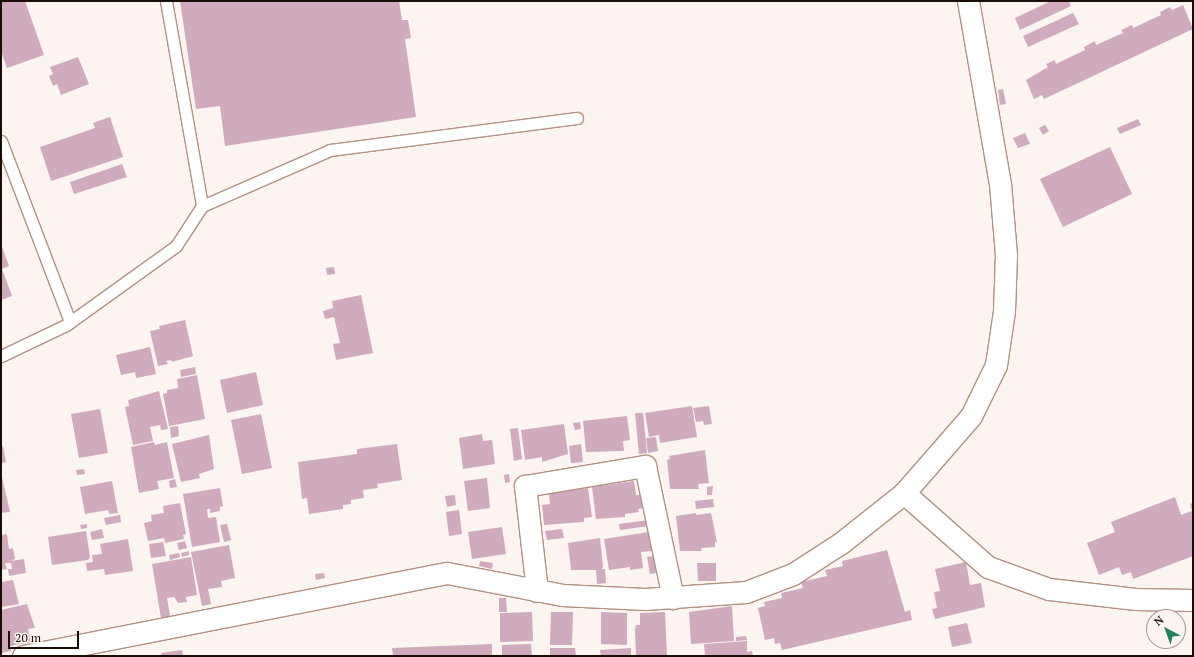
<!DOCTYPE html>
<style>
body{margin:0}
#map{position:relative;width:1194px;height:657px;overflow:hidden;background:#fbf4f0;font-family:"PT Serif",serif}
div>[style]{position:absolute}
.building>*{inset:0;background:#cfabbd}
.roads{filter:drop-shadow(1px 0 #b39180) drop-shadow(-1px 0 #b39180) drop-shadow(0 1px #b39180) drop-shadow(0 -1px #b39180)}
.service>*{height:11px;margin:-5.5px;padding:0 5.5px;transform-origin:5.5px;border-radius:5.5px;background:#fff}
.minor>*{height:21px;margin:-10.5px;padding:0 10.5px;transform-origin:10.5px;border-radius:10.5px;background:#fff}
span{translate:-50% -50%;white-space:nowrap;text-align:center;line-height:1.15;-webkit-text-stroke:3px #fbf4f0;paint-order:stroke}
.frame{position:absolute;inset:0;border:2px solid #190d08;pointer-events:none}
.north{position:absolute;left:1146px;top:609px;width:40px;height:40px;box-sizing:border-box;background:#fbf4f0;border:1px solid #a19893;border-radius:50%;rotate:319deg;font-size:11px;font-weight:700;line-height:16px;text-align:center;color:#190d08}
.north::after{content:'';display:block;margin:auto;width:14px;height:18px;background:#22845d;clip-path:polygon(50% 0,100% 100%,50% 72%,0 100%)}
.scale{position:absolute;left:8px;top:631px;width:71px;height:18px;box-sizing:border-box;border:2px solid #190d08;border-top:0;padding-left:5px;font-size:12px;line-height:14px;white-space:nowrap;color:#190d08;-webkit-text-stroke:3px #fbf4f0;paint-order:stroke}
</style>
<div id="map">
<div class="building">
<div style="clip-path:polygon(1px 1px,25px 1px,44px 55px,7px 68px,1px 51px)"></div>
<div style="clip-path:polygon(180px 1px,399px 1px,402px 20px,408px 20px,411px 38px,405px 39px,416px 117px,225px 146px,220px 106px,196px 109px)"></div>
<div style="clip-path:polygon(1051px 1px,1069px 1px,1071px 6px,1020px 30px,1015px 18px)"></div>
<div style="clip-path:polygon(1183px 5px,1193px 29px,1044px 99px,1042px 95px,1034px 99px,1026px 80px,1048px 67px,1046px 64px,1055px 60px,1056px 64px,1085px 50px,1084px 47px,1095px 41px,1096px 45px,1123px 33px,1121px 30px,1132px 25px,1133px 28px,1161px 15px,1160px 12px,1170px 7px,1172px 10px)"></div>
<div style="clip-path:polygon(1073px 13px,1079px 24px,1028px 47px,1023px 36px)"></div>
<div style="clip-path:polygon(78px 57px,89px 84px,61px 95px,57px 84px,53px 86px,49px 76px,53px 74px,50px 67px)"></div>
<div style="clip-path:polygon(1003px 89px,1006px 104px,1000px 105px,998px 90px)"></div>
<div style="clip-path:polygon(110px 117px,123px 157px,51px 181px,40px 147px,95px 128px,93px 123px)"></div>
<div style="clip-path:polygon(1138px 119px,1141px 125px,1120px 134px,1117px 128px)"></div>
<div style="clip-path:polygon(1045px 125px,1049px 131px,1043px 135px,1039px 128px)"></div>
<div style="clip-path:polygon(1025px 133px,1030px 144px,1018px 148px,1013px 138px)"></div>
<div style="clip-path:polygon(1110px 147px,1132px 194px,1063px 227px,1040px 179px)"></div>
<div style="clip-path:polygon(122px 164px,127px 177px,74px 194px,70px 182px)"></div>
<div style="clip-path:polygon(1px 244px,9px 266px,2px 269px,12px 296px,1px 300px)"></div>
<div style="clip-path:polygon(334px 267px,335px 274px,327px 275px,326px 268px)"></div>
<div style="clip-path:polygon(361px 295px,373px 353px,336px 360px,333px 344px,340px 343px,334px 317px,325px 319px,323px 311px,333px 308px,332px 301px)"></div>
<div style="clip-path:polygon(185px 320px,193px 356px,172px 362px,171px 360px,166px 361px,168px 364px,158px 366px,150px 331px,160px 329px,159px 326px)"></div>
<div style="clip-path:polygon(150px 347px,156px 374px,136px 378px,135px 372px,121px 375px,116px 355px)"></div>
<div style="clip-path:polygon(195px 367px,196px 374px,181px 377px,180px 370px)"></div>
<div style="clip-path:polygon(256px 372px,263px 405px,227px 413px,220px 380px)"></div>
<div style="clip-path:polygon(197px 375px,205px 419px,169px 426px,163px 394px,167px 393px,167px 390px,178px 388px,177px 379px)"></div>
<div style="clip-path:polygon(159px 391px,168px 429px,161px 430px,160px 425px,150px 427px,153px 441px,133px 445px,125px 407px,129px 406px,128px 400px)"></div>
<div style="clip-path:polygon(692px 406px,697px 437px,660px 443px,659px 435px,649px 437px,645px 413px)"></div>
<div style="clip-path:polygon(709px 406px,712px 424px,704px 425px,703px 421px,696px 422px,693px 408px)"></div>
<div style="clip-path:polygon(100px 409px,108px 453px,79px 458px,71px 414px)"></div>
<div style="clip-path:polygon(635px 413px,643px 413px,647px 453px,639px 454px)"></div>
<div style="clip-path:polygon(261px 414px,272px 468px,242px 474px,231px 420px)"></div>
<div style="clip-path:polygon(627px 416px,630px 440px,623px 441px,624px 451px,586px 452px,583px 421px)"></div>
<div style="clip-path:polygon(580px 422px,581px 429px,575px 430px,573px 423px)"></div>
<div style="clip-path:polygon(564px 424px,568px 454px,542px 462px,542px 457px,525px 460px,521px 430px)"></div>
<div style="clip-path:polygon(178px 426px,179px 436px,171px 438px,170px 427px)"></div>
<div style="clip-path:polygon(518px 428px,522px 459px,514px 461px,510px 429px)"></div>
<div style="clip-path:polygon(482px 434px,483px 441px,492px 440px,495px 464px,463px 469px,459px 438px)"></div>
<div style="clip-path:polygon(209px 435px,214px 469px,199px 474px,200px 478px,181px 482px,172px 444px)"></div>
<div style="clip-path:polygon(656px 437px,658px 451px,648px 453px,646px 438px)"></div>
<div style="clip-path:polygon(154px 442px,155px 445px,167px 442px,174px 478px,157px 481px,159px 489px,139px 493px,131px 447px)"></div>
<div style="clip-path:polygon(397px 444px,402px 480px,377px 484px,378px 488px,363px 490px,364px 498px,351px 500px,351px 504px,343px 505px,343px 509px,309px 514px,307px 498px,302px 499px,298px 462px,357px 454px,357px 449px)"></div>
<div style="clip-path:polygon(581px 444px,583px 462px,571px 463px,569px 446px)"></div>
<div style="clip-path:polygon(3px 446px,6px 462px,1px 463px,1px 447px)"></div>
<div style="clip-path:polygon(705px 450px,709px 483px,698px 484px,699px 489px,670px 489px,667px 460px,670px 459px,669px 456px)"></div>
<div style="clip-path:polygon(84px 469px,85px 474px,77px 475px,76px 470px)"></div>
<div style="clip-path:polygon(1px 473px,10px 512px,1px 513px)"></div>
<div style="clip-path:polygon(509px 474px,510px 482px,505px 483px,504px 475px)"></div>
<div style="clip-path:polygon(487px 478px,490px 508px,468px 511px,464px 481px)"></div>
<div style="clip-path:polygon(175px 479px,177px 487px,170px 488px,169px 481px)"></div>
<div style="clip-path:polygon(112px 481px,118px 513px,109px 514px,108px 510px,85px 514px,80px 487px)"></div>
<div style="clip-path:polygon(634px 481px,636px 495px,641px 495px,643px 508px,638px 509px,639px 512px,625px 514px,625px 517px,596px 519px,592px 487px)"></div>
<div style="clip-path:polygon(713px 486px,712px 495px,707px 495px,707px 487px)"></div>
<div style="clip-path:polygon(220px 488px,223px 506px,220px 507px,220px 511px,210px 513px,210px 509px,207px 509px,208px 518px,216px 517px,220px 542px,192px 547px,183px 494px)"></div>
<div style="clip-path:polygon(588px 488px,592px 517px,584px 518px,584px 522px,544px 525px,542px 505px,550px 504px,549px 493px)"></div>
<div style="clip-path:polygon(455px 495px,456px 505px,447px 507px,445px 496px)"></div>
<div style="clip-path:polygon(1175px 497px,1181px 515px,1192px 511px,1190px 504px,1193px 503px,1193px 556px,1133px 579px,1131px 572px,1122px 575px,1119px 567px,1099px 575px,1087px 543px,1115px 532px,1111px 522px)"></div>
<div style="clip-path:polygon(713px 499px,714px 507px,696px 509px,695px 501px)"></div>
<div style="clip-path:polygon(180px 503px,186px 534px,183px 535px,184px 539px,165px 543px,164px 538px,148px 541px,144px 523px,152px 521px,151px 515px,164px 513px,163px 506px)"></div>
<div style="clip-path:polygon(459px 510px,462px 534px,449px 536px,446px 512px)"></div>
<div style="clip-path:polygon(696px 513px,696px 515px,711px 513px,717px 542px,715px 542px,715px 547px,701px 548px,702px 551px,680px 551px,676px 516px)"></div>
<div style="clip-path:polygon(120px 515px,121px 522px,106px 525px,104px 518px)"></div>
<div style="clip-path:polygon(649px 520px,649px 526px,620px 530px,619px 524px)"></div>
<div style="clip-path:polygon(87px 524px,87px 528px,81px 529px,80px 525px)"></div>
<div style="clip-path:polygon(227px 524px,231px 540px,224px 542px,220px 525px)"></div>
<div style="clip-path:polygon(502px 527px,506px 554px,472px 559px,468px 532px)"></div>
<div style="clip-path:polygon(102px 529px,104px 538px,92px 540px,90px 532px)"></div>
<div style="clip-path:polygon(562px 529px,564px 538px,547px 540px,545px 531px)"></div>
<div style="clip-path:polygon(86px 531px,90px 557px,88px 560px,52px 565px,48px 537px)"></div>
<div style="clip-path:polygon(649px 532px,652px 551px,641px 552px,643px 568px,630px 570px,630px 567px,609px 570px,604px 539px)"></div>
<div style="clip-path:polygon(7px 534px,9px 549px,13px 548px,15px 559px,11px 561px,24px 559px,26px 573px,9px 576px,8px 569px,12px 569px,11px 563px,5px 563px,7px 569px,1px 570px,1px 535px)"></div>
<div style="clip-path:polygon(600px 538px,603px 566px,602px 569px,605px 569px,606px 583px,597px 584px,596px 570px,571px 570px,568px 543px)"></div>
<div style="clip-path:polygon(128px 539px,133px 571px,105px 575px,104px 569px,87px 571px,86px 563px,93px 562px,92px 555px,102px 554px,100px 544px)"></div>
<div style="clip-path:polygon(185px 541px,187px 548px,179px 550px,177px 543px)"></div>
<div style="clip-path:polygon(163px 542px,166px 556px,151px 558px,149px 544px)"></div>
<div style="clip-path:polygon(229px 545px,235px 578px,221px 581px,222px 587px,208px 589px,211px 604px,202px 606px,191px 552px)"></div>
<div style="clip-path:polygon(887px 550px,905px 612px,910px 610px,912px 620px,782px 650px,780px 643px,775px 644px,774px 638px,765px 640px,758px 608px,765px 606px,764px 602px,782px 598px,781px 593px,803px 588px,801px 582px,827px 576px,825px 570px,843px 566px,842px 561px)"></div>
<div style="clip-path:polygon(189px 551px,189px 555px,182px 557px,181px 553px)"></div>
<div style="clip-path:polygon(179px 553px,180px 557px,170px 560px,169px 555px)"></div>
<div style="clip-path:polygon(654px 556px,656px 573px,650px 574px,647px 557px)"></div>
<div style="clip-path:polygon(191px 557px,197px 595px,186px 597px,187px 602px,178px 603px,174px 597px,167px 598px,170px 616px,161px 618px,152px 564px)"></div>
<div style="clip-path:polygon(480px 561px,493px 563px,492px 569px,479px 566px)"></div>
<div style="clip-path:polygon(966px 562px,970px 585px,981px 583px,985px 607px,935px 619px,932px 609px,937px 608px,934px 592px,940px 591px,935px 569px)"></div>
<div style="clip-path:polygon(697px 563px,716px 563px,716px 581px,698px 581px)"></div>
<div style="clip-path:polygon(324px 573px,325px 578px,316px 580px,315px 574px)"></div>
<div style="clip-path:polygon(13px 580px,19px 604px,1px 607px,1px 582px)"></div>
<div style="clip-path:polygon(499px 598px,506px 598px,507px 612px,499px 612px)"></div>
<div style="clip-path:polygon(27px 604px,35px 628px,28px 629px,31px 642px,10px 646px,11px 651px,1px 653px,1px 610px)"></div>
<div style="clip-path:polygon(732px 606px,734px 641px,691px 644px,689px 612px)"></div>
<div style="clip-path:polygon(532px 612px,533px 641px,500px 642px,500px 613px)"></div>
<div style="clip-path:polygon(551px 612px,573px 612px,572px 645px,550px 645px)"></div>
<div style="clip-path:polygon(601px 612px,627px 613px,627px 645px,601px 644px)"></div>
<div style="clip-path:polygon(665px 612px,667px 656px,636px 656px,635px 630px,636px 625px,640px 625px,640px 613px)"></div>
<div style="clip-path:polygon(967px 623px,972px 643px,952px 647px,948px 627px)"></div>
<div style="clip-path:polygon(746px 636px,747px 640px,736px 641px,736px 637px)"></div>
<div style="clip-path:polygon(747px 641px,747px 652px,752px 651px,753px 656px,705px 656px,704px 644px)"></div>
<div style="clip-path:polygon(492px 644px,492px 656px,393px 656px,392px 648px)"></div>
<div style="clip-path:polygon(531px 644px,532px 656px,502px 656px,502px 645px)"></div>
<div style="clip-path:polygon(550px 648px,575px 648px,576px 656px,550px 656px)"></div>
<div style="clip-path:polygon(631px 648px,631px 656px,601px 656px,600px 650px)"></div>
<div style="clip-path:polygon(182px 650px,183px 656px,162px 656px,161px 653px)"></div>
</div>
<div class="roads">
<div class="service">
<div style="left:166px;top:1px;width:208px;rotate:80deg"></div>
<div style="left:1px;top:141px;width:194px;rotate:69.1deg"></div>
<div style="left:1px;top:356px;width:72px;rotate:-25.5deg"></div>
<div style="left:66px;top:325px;width:135px;rotate:-35.7deg"></div>
<div style="left:176px;top:246px;width:48px;rotate:-57deg"></div>
<div style="left:202px;top:206px;width:140px;rotate:-23.6deg"></div>
<div style="left:330px;top:150px;width:249px;rotate:-7.4deg"></div>
</div>
<div class="minor">
<div style="left:904px;top:493px;width:112px;rotate:41.4deg"></div>
<div style="left:988px;top:567px;width:65px;rotate:19.8deg"></div>
<div style="left:1049px;top:589px;width:87px;rotate:6.6deg"></div>
<div style="left:1135px;top:599px;width:58px;rotate:1deg"></div>
<div style="left:537px;top:591px;width:106px;rotate:-96.5deg"></div>
<div style="left:525px;top:486px;width:122px;rotate:-9.5deg"></div>
<div style="left:645px;top:466px;width:135px;rotate:78deg"></div>
<div style="left:23px;top:656px;width:432px;rotate:-11.1deg"></div>
<div style="left:447px;top:573px;width:117px;rotate:10.8deg"></div>
<div style="left:562px;top:595px;width:83px;rotate:2.8deg"></div>
<div style="left:645px;top:599px;width:101px;rotate:-4deg"></div>
<div style="left:746px;top:592px;width:50px;rotate:-21deg"></div>
<div style="left:793px;top:574px;width:57px;rotate:-32.9deg"></div>
<div style="left:841px;top:543px;width:80px;rotate:-38.4deg"></div>
<div style="left:904px;top:493px;width:102px;rotate:-49deg"></div>
<div style="left:971px;top:416px;width:57px;rotate:-63.9deg"></div>
<div style="left:996px;top:365px;width:55px;rotate:-81.6deg"></div>
<div style="left:1004px;top:311px;width:56px;rotate:-88deg"></div>
<div style="left:1006px;top:255px;width:71px;rotate:-94.8deg"></div>
<div style="left:1000px;top:184px;width:186px;rotate:-99.9deg"></div>
</div>
</div>
<div class="frame"></div>
<div class="north">N</div>
<div class="scale">20 m</div>
</div>
